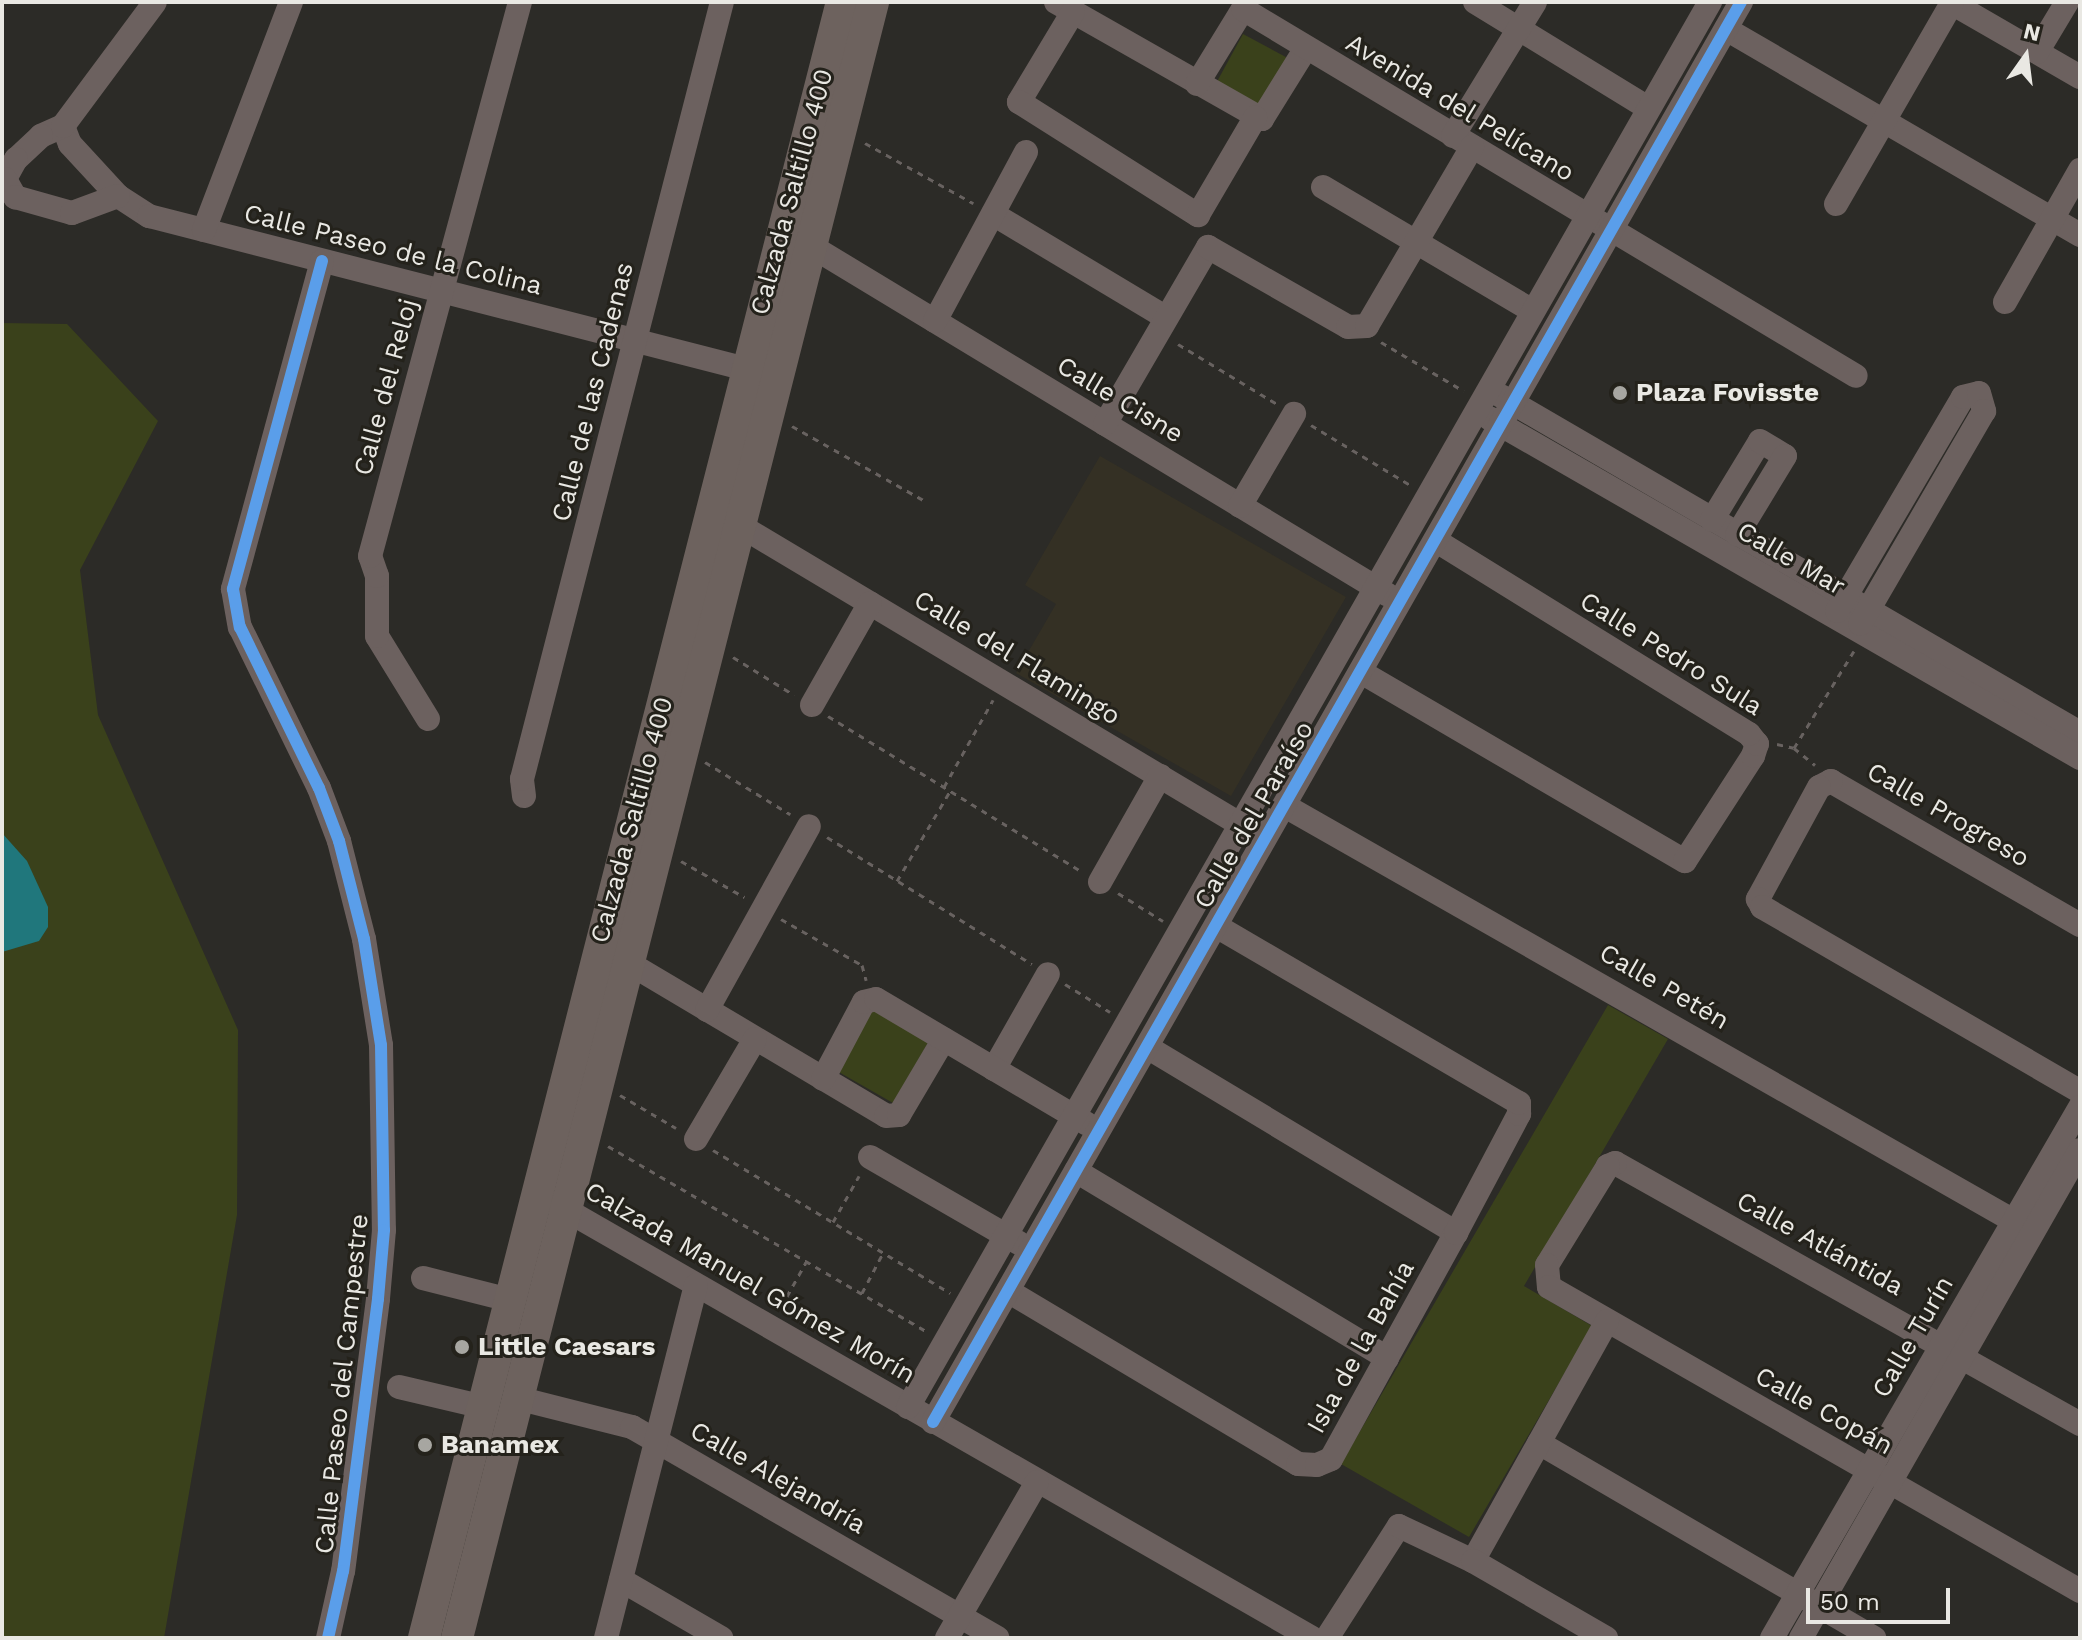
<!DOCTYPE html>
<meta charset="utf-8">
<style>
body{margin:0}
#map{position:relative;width:2082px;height:1640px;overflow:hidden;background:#2c2b27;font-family:"Work Sans",sans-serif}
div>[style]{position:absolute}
.built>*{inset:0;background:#343024}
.green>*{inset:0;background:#3a411b}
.water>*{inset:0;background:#20777c}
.path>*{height:3px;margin-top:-1.5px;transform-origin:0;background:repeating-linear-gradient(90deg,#686260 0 6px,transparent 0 12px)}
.minor>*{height:24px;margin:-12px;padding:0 12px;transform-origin:12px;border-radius:12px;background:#6c615f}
.major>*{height:32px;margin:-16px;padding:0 16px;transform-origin:16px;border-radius:16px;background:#6d625e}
.cycleway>*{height:12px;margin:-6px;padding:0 6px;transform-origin:6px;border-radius:6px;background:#5a9eea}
.dots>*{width:22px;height:22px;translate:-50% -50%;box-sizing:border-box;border:4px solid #24221b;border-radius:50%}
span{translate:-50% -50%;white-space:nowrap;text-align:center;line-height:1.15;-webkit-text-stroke:6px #24221b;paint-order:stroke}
.street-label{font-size:26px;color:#e9e8e3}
.poi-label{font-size:26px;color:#e9e8e3;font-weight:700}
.left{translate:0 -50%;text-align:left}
.frame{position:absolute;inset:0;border:4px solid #e9e8e3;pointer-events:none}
.north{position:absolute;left:1986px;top:16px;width:80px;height:80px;-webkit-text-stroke:6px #24221b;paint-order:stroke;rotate:14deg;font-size:22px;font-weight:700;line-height:32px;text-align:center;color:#e9e8e3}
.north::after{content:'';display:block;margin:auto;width:28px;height:36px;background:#e9e8e3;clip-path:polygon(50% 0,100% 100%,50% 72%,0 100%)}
.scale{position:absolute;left:1806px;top:1588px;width:144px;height:36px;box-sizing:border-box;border:4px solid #e9e8e3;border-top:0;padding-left:10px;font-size:24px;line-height:28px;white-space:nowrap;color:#e9e8e3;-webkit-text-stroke:6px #24221b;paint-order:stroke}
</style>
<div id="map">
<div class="built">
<div style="clip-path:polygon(1100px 456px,1346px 597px,1231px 796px,1016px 673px,1056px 604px,1025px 585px)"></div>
</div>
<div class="green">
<div style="clip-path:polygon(1243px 34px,1295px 62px,1265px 115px,1214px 87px)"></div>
<div style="clip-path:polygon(2px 323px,67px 324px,158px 421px,80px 570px,98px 715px,238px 1030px,237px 1215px,164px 1638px,2px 1638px)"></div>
<div style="clip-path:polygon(878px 999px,935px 1031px,893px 1103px,837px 1071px)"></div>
<div style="clip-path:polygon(1608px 1005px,1668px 1039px,1524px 1286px,1592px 1326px,1469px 1537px,1341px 1464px)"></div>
</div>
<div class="water">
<div style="clip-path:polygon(2px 833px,27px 861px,48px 907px,48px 927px,39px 941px,2px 952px)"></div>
</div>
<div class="path">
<div style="left:865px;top:143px;width:124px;rotate:29.1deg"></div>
<div style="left:1381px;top:342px;width:96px;rotate:30.6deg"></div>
<div style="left:1178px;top:344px;width:116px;rotate:31.2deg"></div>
<div style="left:1311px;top:425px;width:116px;rotate:31.2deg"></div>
<div style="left:792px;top:426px;width:153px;rotate:29.4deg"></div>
<div style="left:733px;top:657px;width:72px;rotate:31.9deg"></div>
<div style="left:828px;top:716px;width:297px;rotate:31.5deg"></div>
<div style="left:1777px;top:744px;width:17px;rotate:13deg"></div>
<div style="left:1794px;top:748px;width:27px;rotate:39deg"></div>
<div style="left:1794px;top:748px;width:114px;rotate:-58.3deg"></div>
<div style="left:705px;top:762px;width:100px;rotate:31.5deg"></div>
<div style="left:944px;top:787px;width:100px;rotate:-60.6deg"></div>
<div style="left:827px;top:837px;width:241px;rotate:31.8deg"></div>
<div style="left:681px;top:861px;width:73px;rotate:29.7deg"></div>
<div style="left:897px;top:881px;width:104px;rotate:-59.5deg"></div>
<div style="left:1118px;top:893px;width:53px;rotate:31.9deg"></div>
<div style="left:781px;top:919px;width:93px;rotate:29.6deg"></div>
<div style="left:862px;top:965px;width:16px;rotate:75deg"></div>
<div style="left:1065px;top:984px;width:53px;rotate:31.9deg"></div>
<div style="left:620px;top:1095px;width:65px;rotate:30.5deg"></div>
<div style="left:608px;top:1146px;width:368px;rotate:30.2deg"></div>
<div style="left:713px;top:1150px;width:277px;rotate:31.1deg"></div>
<div style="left:833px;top:1222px;width:53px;rotate:-60.5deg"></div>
<div style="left:862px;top:1293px;width:45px;rotate:-62.3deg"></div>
<div style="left:781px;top:1307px;width:51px;rotate:-60.9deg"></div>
</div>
<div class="minor">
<div style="left:1056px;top:2px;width:237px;rotate:29.6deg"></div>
<div style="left:1262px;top:119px;width:84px;rotate:-58.2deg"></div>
<div style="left:1475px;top:2px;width:203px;rotate:31.5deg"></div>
<div style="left:1950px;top:2px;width:150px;rotate:30deg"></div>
<div style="left:1073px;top:12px;width:105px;rotate:121deg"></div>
<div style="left:1019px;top:102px;width:212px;rotate:32.3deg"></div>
<div style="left:1198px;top:215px;width:113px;rotate:-59.6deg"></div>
<div style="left:1726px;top:29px;width:410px;rotate:30.2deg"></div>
<div style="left:2037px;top:52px;width:58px;rotate:-59deg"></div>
<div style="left:1197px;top:84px;width:88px;rotate:-58.5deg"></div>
<div style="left:1243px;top:9px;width:714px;rotate:30.91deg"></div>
<div style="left:63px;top:126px;width:19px;rotate:69deg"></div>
<div style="left:70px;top:144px;width:71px;rotate:47.3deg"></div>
<div style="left:118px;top:196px;width:37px;rotate:33deg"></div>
<div style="left:149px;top:216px;width:616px;rotate:14.37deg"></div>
<div style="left:63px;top:126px;width:24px;rotate:156deg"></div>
<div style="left:41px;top:136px;width:34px;rotate:137deg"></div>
<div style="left:16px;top:159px;width:23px;rotate:119deg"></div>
<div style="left:5px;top:179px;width:21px;rotate:61deg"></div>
<div style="left:15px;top:197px;width:59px;rotate:15.7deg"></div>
<div style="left:72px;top:213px;width:49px;rotate:-20.3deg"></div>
<div style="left:63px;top:126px;width:154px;rotate:-53.4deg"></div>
<div style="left:1453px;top:136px;width:157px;rotate:-58.5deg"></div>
<div style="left:1323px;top:187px;width:242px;rotate:30.6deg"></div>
<div style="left:1836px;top:204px;width:232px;rotate:-60deg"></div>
<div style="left:993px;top:214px;width:200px;rotate:30.9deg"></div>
<div style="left:204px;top:230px;width:244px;rotate:-69.1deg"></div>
<div style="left:811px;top:246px;width:674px;rotate:31.17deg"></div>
<div style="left:322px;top:261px;width:340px;rotate:105.2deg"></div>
<div style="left:233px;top:589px;width:39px;rotate:80deg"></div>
<div style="left:240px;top:627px;width:179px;rotate:63.9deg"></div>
<div style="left:319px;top:788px;width:57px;rotate:69.3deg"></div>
<div style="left:339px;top:841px;width:101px;rotate:75.7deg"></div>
<div style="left:364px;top:939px;width:107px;rotate:80.9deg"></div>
<div style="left:381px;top:1045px;width:185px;rotate:89.1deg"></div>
<div style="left:384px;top:1230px;width:69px;rotate:95deg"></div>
<div style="left:378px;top:1299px;width:274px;rotate:97.3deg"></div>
<div style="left:343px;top:1571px;width:69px;rotate:102.6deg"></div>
<div style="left:2005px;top:302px;width:152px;rotate:-60.4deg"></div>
<div style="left:935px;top:321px;width:192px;rotate:-61.7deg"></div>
<div style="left:1501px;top:396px;width:670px;rotate:30.2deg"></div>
<div style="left:1489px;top:418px;width:682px;rotate:29.91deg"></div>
<div style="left:1105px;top:424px;width:205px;rotate:-59.8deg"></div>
<div style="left:1208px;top:247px;width:161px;rotate:29.7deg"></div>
<div style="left:1348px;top:327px;width:19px;rotate:-3deg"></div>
<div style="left:1367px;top:326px;width:208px;rotate:-59.6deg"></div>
<div style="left:1240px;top:506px;width:107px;rotate:-59.6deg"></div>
<div style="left:1712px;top:520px;width:92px;rotate:-58.7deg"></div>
<div style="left:1760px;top:441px;width:29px;rotate:31deg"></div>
<div style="left:1785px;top:456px;width:92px;rotate:121.3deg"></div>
<div style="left:739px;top:525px;width:599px;rotate:30.85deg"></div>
<div style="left:1837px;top:611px;width:248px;rotate:-59.5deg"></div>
<div style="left:1963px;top:397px;width:16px;rotate:-14deg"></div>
<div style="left:1979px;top:393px;width:19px;rotate:74deg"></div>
<div style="left:1984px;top:411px;width:246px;rotate:120.2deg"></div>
<div style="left:1361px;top:672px;width:375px;rotate:30.3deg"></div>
<div style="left:1685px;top:861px;width:125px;rotate:-57.1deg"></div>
<div style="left:1753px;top:756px;width:13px;rotate:-72deg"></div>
<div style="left:1757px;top:744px;width:13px;rotate:-129deg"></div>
<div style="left:1749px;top:734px;width:368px;rotate:-148.3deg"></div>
<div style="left:812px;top:705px;width:117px;rotate:-60.4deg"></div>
<div style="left:428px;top:719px;width:97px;rotate:-121.6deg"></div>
<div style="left:377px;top:636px;width:60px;rotate:-90deg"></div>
<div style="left:377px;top:576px;width:21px;rotate:-109deg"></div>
<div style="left:370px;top:556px;width:574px;rotate:-74.85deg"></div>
<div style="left:524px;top:796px;width:17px;rotate:-97deg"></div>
<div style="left:522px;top:779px;width:802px;rotate:-75.57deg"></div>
<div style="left:1285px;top:806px;width:837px;rotate:29.66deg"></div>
<div style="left:1100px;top:882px;width:122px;rotate:-60.5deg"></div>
<div style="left:2080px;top:925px;width:288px;rotate:-150deg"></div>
<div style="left:1831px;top:781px;width:13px;rotate:153deg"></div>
<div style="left:1819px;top:787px;width:128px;rotate:118.6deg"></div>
<div style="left:1758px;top:899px;width:9px;rotate:63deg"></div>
<div style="left:1762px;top:907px;width:367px;rotate:30.1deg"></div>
<div style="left:627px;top:962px;width:301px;rotate:30.7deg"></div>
<div style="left:886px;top:1116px;width:13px;rotate:-4deg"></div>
<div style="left:899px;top:1115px;width:88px;rotate:-59.4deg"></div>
<div style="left:707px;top:1010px;width:210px;rotate:-61deg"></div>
<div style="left:1147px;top:1047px;width:361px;rotate:31deg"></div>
<div style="left:994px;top:1069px;width:109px;rotate:-60.4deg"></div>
<div style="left:823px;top:1079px;width:87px;rotate:-62deg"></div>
<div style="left:864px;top:1002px;width:12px;rotate:-14deg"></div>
<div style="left:876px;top:999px;width:245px;rotate:30.6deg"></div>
<div style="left:696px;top:1139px;width:116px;rotate:-59.5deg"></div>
<div style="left:870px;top:1157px;width:172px;rotate:30deg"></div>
<div style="left:1076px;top:1171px;width:363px;rotate:31deg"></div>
<div style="left:554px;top:1203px;width:874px;rotate:29.85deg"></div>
<div style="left:423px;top:1278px;width:86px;rotate:14.2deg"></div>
<div style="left:1008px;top:1291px;width:338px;rotate:30.8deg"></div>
<div style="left:1298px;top:1464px;width:19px;rotate:3deg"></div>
<div style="left:1317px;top:1465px;width:15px;rotate:-23deg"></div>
<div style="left:1331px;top:1459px;width:258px;rotate:-61.1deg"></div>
<div style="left:1456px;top:1233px;width:135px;rotate:-62.1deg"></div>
<div style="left:1519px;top:1114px;width:11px;rotate:-90deg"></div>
<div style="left:1519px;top:1103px;width:351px;rotate:-149.7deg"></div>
<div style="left:399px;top:1387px;width:83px;rotate:13.2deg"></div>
<div style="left:517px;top:1398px;width:119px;rotate:14.2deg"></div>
<div style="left:632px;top:1427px;width:422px;rotate:30deg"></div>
<div style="left:908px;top:1407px;width:1618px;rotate:-60.28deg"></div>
<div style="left:933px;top:1422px;width:1634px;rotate:-60.36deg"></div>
<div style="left:2080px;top:1424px;width:533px;rotate:-150.69deg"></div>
<div style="left:1615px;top:1163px;width:8px;rotate:157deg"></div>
<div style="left:1608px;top:1166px;width:116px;rotate:121.6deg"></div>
<div style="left:1547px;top:1265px;width:22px;rotate:85deg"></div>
<div style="left:1549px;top:1287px;width:612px;rotate:29.79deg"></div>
<div style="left:1539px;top:1443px;width:388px;rotate:30.2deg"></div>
<div style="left:1473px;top:1561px;width:275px;rotate:-60.8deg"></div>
<div style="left:621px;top:1580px;width:116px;rotate:30.1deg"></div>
<div style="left:606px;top:1638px;width:364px;rotate:-75.7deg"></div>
<div style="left:947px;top:1638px;width:180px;rotate:-60deg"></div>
<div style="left:1327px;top:1638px;width:133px;rotate:-57.3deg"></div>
<div style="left:1399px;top:1526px;width:82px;rotate:25.3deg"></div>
<div style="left:1473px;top:1561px;width:154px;rotate:30.1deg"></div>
<div style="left:1772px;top:1638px;width:614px;rotate:-59.88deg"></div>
<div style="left:1801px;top:1638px;width:562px;rotate:-60.24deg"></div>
</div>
<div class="major">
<div style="left:424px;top:1638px;width:1689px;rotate:-75.67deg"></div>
<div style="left:457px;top:1638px;width:1688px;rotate:-75.73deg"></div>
</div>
<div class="cycleway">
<div style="left:322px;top:261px;width:340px;rotate:105.2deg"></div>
<div style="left:233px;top:589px;width:39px;rotate:80deg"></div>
<div style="left:240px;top:627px;width:179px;rotate:63.9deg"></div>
<div style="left:319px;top:788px;width:57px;rotate:69.3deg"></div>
<div style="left:339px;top:841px;width:101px;rotate:75.7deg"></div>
<div style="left:364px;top:939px;width:107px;rotate:80.9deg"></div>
<div style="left:381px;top:1045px;width:185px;rotate:89.1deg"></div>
<div style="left:384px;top:1230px;width:69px;rotate:95deg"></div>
<div style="left:378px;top:1299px;width:274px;rotate:97.3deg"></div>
<div style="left:343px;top:1571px;width:69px;rotate:102.6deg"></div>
<div style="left:933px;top:1422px;width:1634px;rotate:-60.36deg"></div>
</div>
<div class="dots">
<div style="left:1620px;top:393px;background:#a7a6a1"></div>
<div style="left:462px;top:1347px;background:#a7a6a1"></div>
<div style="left:425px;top:1445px;background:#a7a6a1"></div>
</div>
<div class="street-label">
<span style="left:1460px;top:108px;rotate:31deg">Avenida del Pelícano</span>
<span style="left:792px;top:192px;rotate:-75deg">Calzada Saltillo 400</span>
<span style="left:393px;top:250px;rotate:14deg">Calle Paseo de la Colina</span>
<span style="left:386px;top:387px;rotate:-75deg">Calle del Reloj</span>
<span style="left:593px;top:392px;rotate:-76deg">Calle de las Cadenas</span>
<span style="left:1120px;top:400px;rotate:31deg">Calle Cisne</span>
<span style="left:1791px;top:559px;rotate:30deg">Calle Mar</span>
<span style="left:1671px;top:654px;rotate:32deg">Calle Pedro Sula</span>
<span style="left:1017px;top:658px;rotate:31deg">Calle del Flamingo</span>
<span style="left:1254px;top:815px;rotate:-60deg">Calle del Paraíso</span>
<span style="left:1948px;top:815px;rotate:30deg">Calle Progreso</span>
<span style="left:632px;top:820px;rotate:-75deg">Calzada Saltillo 400</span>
<span style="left:1664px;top:987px;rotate:30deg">Calle Petén</span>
<span style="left:1820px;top:1244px;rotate:29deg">Calle Atlántida</span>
<span style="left:750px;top:1283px;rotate:30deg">Calzada Manuel Gómez Morín</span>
<span style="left:1913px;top:1337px;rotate:-60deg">Calle Turín</span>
<span style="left:1361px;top:1347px;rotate:-61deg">Isla de la Bahía</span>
<span style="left:342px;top:1384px;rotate:-84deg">Calle Paseo del Campestre</span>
<span style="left:1824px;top:1411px;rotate:29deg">Calle Copán</span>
<span style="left:778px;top:1478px;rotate:30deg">Calle Alejandría</span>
</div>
<div class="poi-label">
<span class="left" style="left:1636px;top:393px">Plaza Fovisste</span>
<span class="left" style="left:478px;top:1347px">Little Caesars</span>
<span class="left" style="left:441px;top:1445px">Banamex</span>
</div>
<div class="frame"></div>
<div class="north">N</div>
<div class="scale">50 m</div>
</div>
